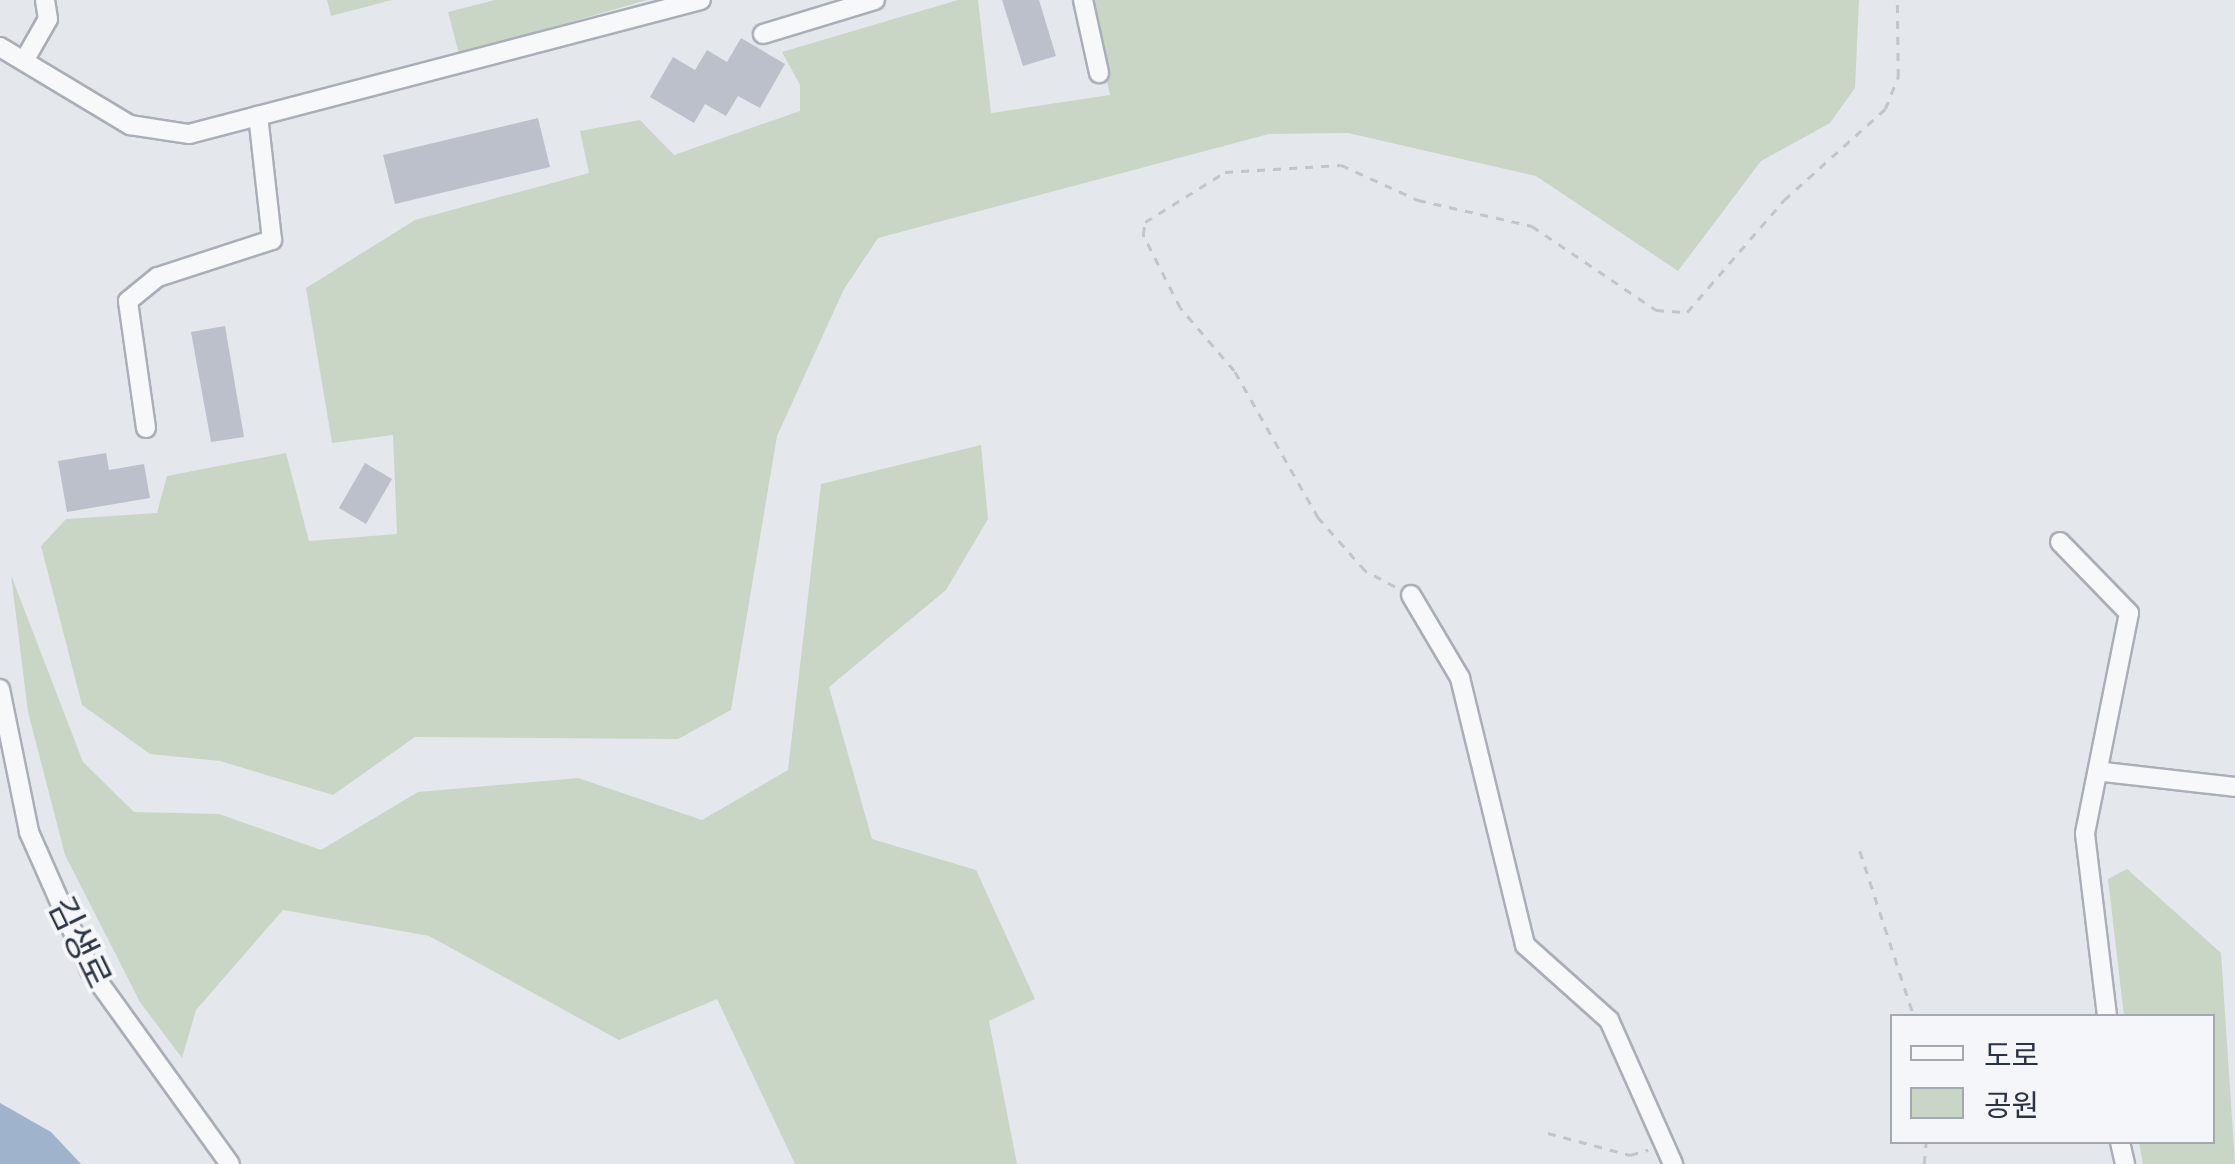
<!DOCTYPE html>
<meta charset="utf-8">
<style>
body{margin:0}
#map{position:relative;width:2235px;height:1164px;overflow:hidden;background:#e4e7ec;font-family:Manrope,"Noto Sans KR",sans-serif}
div>[style]{position:absolute}
.green>*{inset:0;background:#c9d6c5}
.water>*{inset:0;background:#9fb4cc}
.building>*{inset:0;background:#bbc0ca}
.path>*{height:2.5px;margin-top:-1.25px;transform-origin:0;background:repeating-linear-gradient(90deg,#c2c5cb 0 8px,transparent 0 16px)}
.roads{filter:drop-shadow(2px 0 #a9aeb7) drop-shadow(-2px 0 #a9aeb7) drop-shadow(0 2px #a9aeb7) drop-shadow(0 -2px #a9aeb7)}
.minor>*{height:18px;margin:-9px;padding:0 9px;transform-origin:9px;border-radius:9px;background:#f7f8fa}
span{translate:-50% -50%;white-space:nowrap;text-align:center;line-height:1.15;-webkit-text-stroke:8px #f4f6f9;paint-order:stroke}
.street-label{font-size:35px;color:#2b3445}
.legend{position:absolute;left:1890px;top:1014px;width:325px;height:130px;box-sizing:border-box;background:#f4f6f9;border:2px solid #a4a8b1;margin:0;padding:12px 18px;list-style:none;font-size:30px;color:#2b3445}
.legend li{display:flex;align-items:center;gap:20px;height:50px}
.legend b{width:50px;border:2px solid #a4a8b1}
</style>
<div id="map">
<div class="green">
<div style="clip-path:polygon(327px 0,392px 0,331px 16px)"></div>
<div style="clip-path:polygon(495px 0,647px 0,459px 54px,448px 12px)"></div>
<div style="clip-path:polygon(958px 0,978px 0,991px 113px,1110px 95px,1089px 0,1859px 0,1855px 88px,1830px 123px,1761px 161px,1678px 271px,1536px 176px,1348px 133px,1269px 134px,878px 238px,844px 289px,777px 436px,731px 710px,678px 739px,415px 737px,333px 795px,220px 761px,150px 754px,82px 705px,41px 546px,66px 519px,157px 513px,167px 476px,286px 453px,309px 541px,397px 534px,393px 435px,332px 443px,306px 288px,415px 220px,589px 173px,580px 131px,640px 120px,674px 155px,800px 111px,800px 85px,782px 52px)"></div>
<div style="clip-path:polygon(981px 445px,988px 519px,946px 590px,829px 687px,872px 839px,976px 870px,1035px 999px,989px 1021px,1017px 1164px,795px 1164px,717px 999px,619px 1040px,429px 936px,283px 910px,196px 1010px,182px 1058px,140px 1002px,65px 855px,28px 712px,11px 575px,83px 762px,134px 812px,219px 814px,321px 850px,418px 792px,578px 778px,702px 820px,788px 770px,821px 484px)"></div>
<div style="clip-path:polygon(2127px 869px,2221px 953px,2235px 1164px,2143px 1164px,2139px 1142px,2212px 1142px,2212px 1016px,2124px 1016px,2108px 879px)"></div>
</div>
<div class="water">
<div style="clip-path:polygon(0 1103px,51px 1132px,81px 1164px,0 1164px)"></div>
</div>
<div class="building">
<div style="clip-path:polygon(1002px 0,1039px 0,1056px 56px,1023px 66px)"></div>
<div style="clip-path:polygon(741px 38px,785px 64px,760px 108px,738px 96px,726px 116px,705px 104px,694px 123px,650px 97px,673px 57px,695px 70px,707px 50px,727px 62px)"></div>
<div style="clip-path:polygon(538px 118px,550px 167px,395px 204px,383px 155px)"></div>
<div style="clip-path:polygon(225px 326px,244px 437px,211px 442px,191px 332px)"></div>
<div style="clip-path:polygon(106px 453px,109px 470px,144px 464px,150px 498px,67px 512px,58px 461px)"></div>
<div style="clip-path:polygon(365px 463px,392px 479px,366px 524px,339px 508px)"></div>
</div>
<div class="path">
<div style="left:1395px;top:587px;width:34px;rotate:-152deg"></div>
<div style="left:1365px;top:571px;width:71px;rotate:-131.6deg"></div>
<div style="left:1318px;top:518px;width:169px;rotate:-119.7deg"></div>
<div style="left:1234px;top:371px;width:83px;rotate:-130.6deg"></div>
<div style="left:1180px;top:308px;width:82px;rotate:-116.9deg"></div>
<div style="left:1143px;top:235px;width:13px;rotate:-81deg"></div>
<div style="left:1145px;top:222px;width:94px;rotate:-32deg"></div>
<div style="left:1225px;top:172px;width:116px;rotate:-3.5deg"></div>
<div style="left:1341px;top:165px;width:85px;rotate:24.4deg"></div>
<div style="left:1418px;top:200px;width:117px;rotate:12.8deg"></div>
<div style="left:1532px;top:226px;width:150px;rotate:34.1deg"></div>
<div style="left:1656px;top:310px;width:31px;rotate:4deg"></div>
<div style="left:1687px;top:312px;width:148px;rotate:-49.1deg"></div>
<div style="left:1784px;top:200px;width:136px;rotate:-42deg"></div>
<div style="left:1885px;top:109px;width:35px;rotate:-68deg"></div>
<div style="left:1898px;top:77px;width:77px;rotate:-90.7deg"></div>
<div style="left:1860px;top:851px;width:174px;rotate:71.9deg"></div>
<div style="left:1548px;top:1133px;width:85px;rotate:15deg"></div>
<div style="left:1630px;top:1155px;width:19px;rotate:-16deg"></div>
<div style="left:1924px;top:1164px;width:22px;rotate:-85deg"></div>
</div>
<div class="roads">
<div class="minor">
<div style="left:1083px;top:0;width:75px;rotate:77.6deg"></div>
<div style="left:763px;top:34px;width:117px;rotate:-16.9deg"></div>
<div style="left:0;top:47px;width:152px;rotate:31deg"></div>
<div style="left:130px;top:125px;width:60px;rotate:8.7deg"></div>
<div style="left:189px;top:134px;width:529px;rotate:-14.67deg"></div>
<div style="left:24px;top:61px;width:48px;rotate:-60.3deg"></div>
<div style="left:48px;top:19px;width:19px;rotate:-99deg"></div>
<div style="left:146px;top:428px;width:128px;rotate:-98.1deg"></div>
<div style="left:128px;top:301px;width:38px;rotate:-39deg"></div>
<div style="left:158px;top:277px;width:120px;rotate:-18deg"></div>
<div style="left:272px;top:240px;width:125px;rotate:-96.4deg"></div>
<div style="left:2060px;top:542px;width:99px;rotate:45.8deg"></div>
<div style="left:2129px;top:613px;width:225px;rotate:101.3deg"></div>
<div style="left:2085px;top:834px;width:183px;rotate:83.1deg"></div>
<div style="left:1411px;top:595px;width:96px;rotate:59.4deg"></div>
<div style="left:1460px;top:678px;width:275px;rotate:76.3deg"></div>
<div style="left:1525px;top:945px;width:113px;rotate:41.8deg"></div>
<div style="left:1609px;top:1020px;width:158px;rotate:66deg"></div>
<div style="left:0;top:689px;width:146px;rotate:78.5deg"></div>
<div style="left:29px;top:832px;width:151px;rotate:66.2deg"></div>
<div style="left:90px;top:970px;width:239px;rotate:54.2deg"></div>
<div style="left:2104px;top:772px;width:132px;rotate:6.5deg"></div>
<div style="left:2120px;top:1142px;width:23px;rotate:77deg"></div>
</div>
</div>
<div class="street-label">
<span style="left:81px;top:942px;rotate:64deg">김생로</span>
</div>
<ul class="legend">
<li><b style="height:12px;background:#f7f8fa"></b>도로</li>
<li><b style="height:28px;background:#c9d6c5"></b>공원</li>
</ul>
</div>
